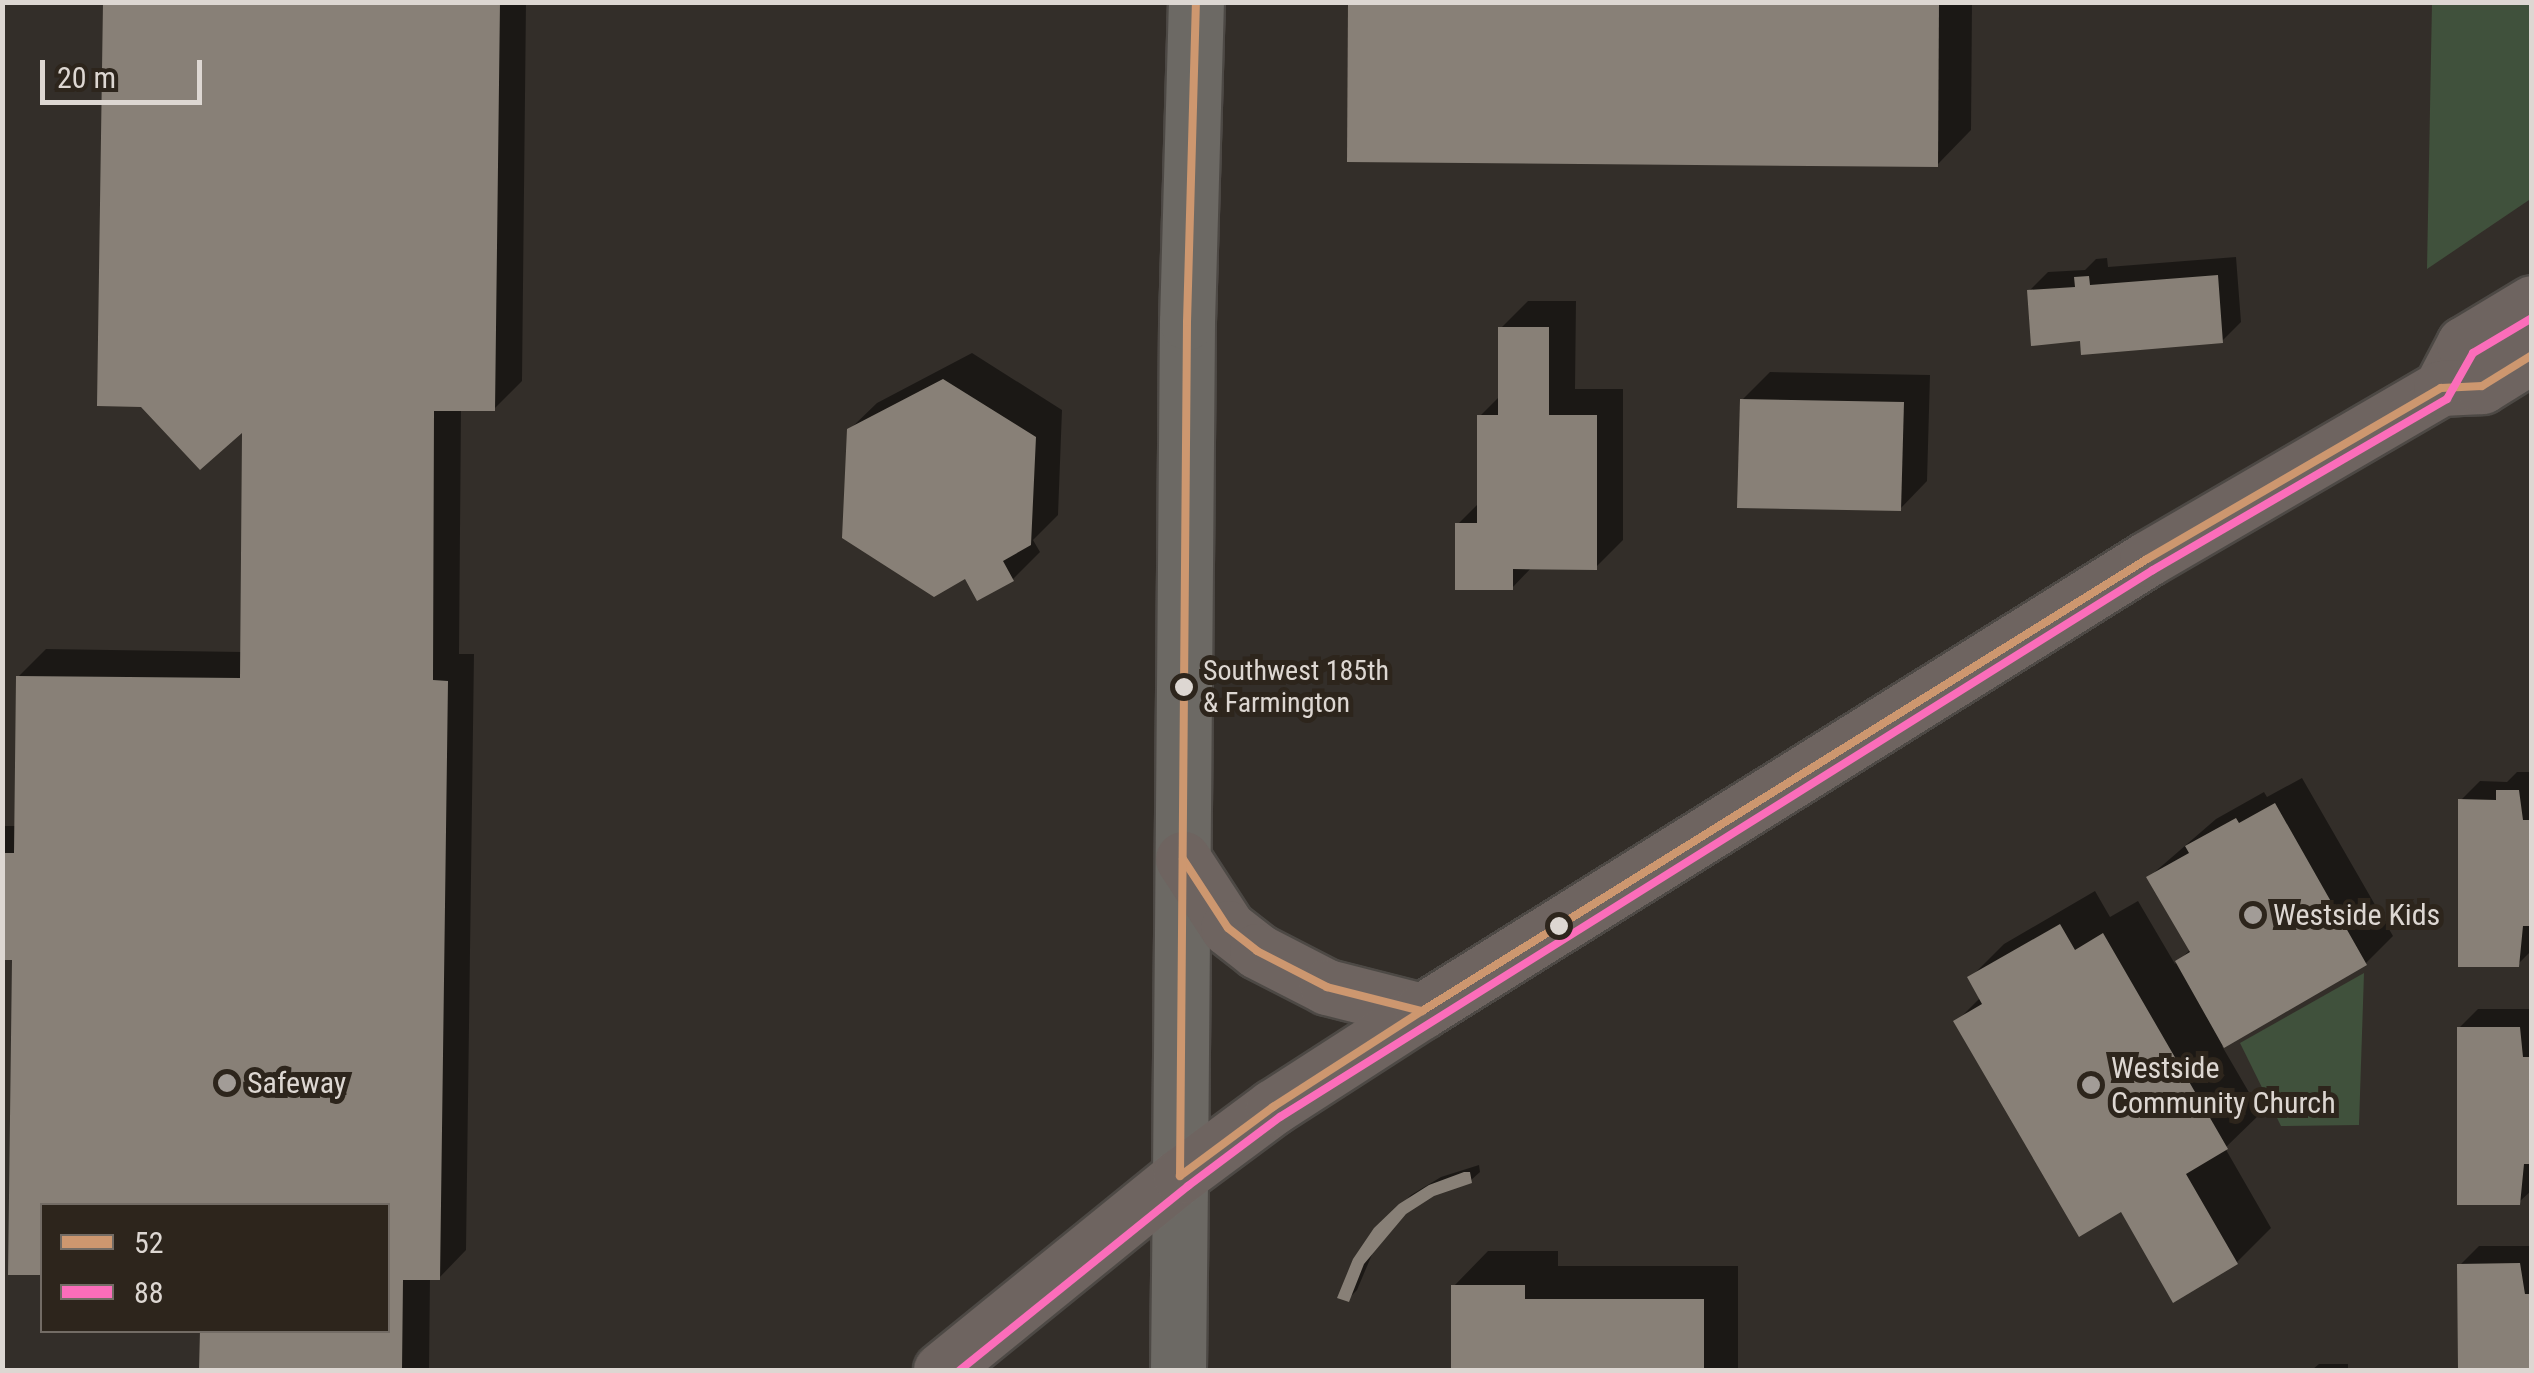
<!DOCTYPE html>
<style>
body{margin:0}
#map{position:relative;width:2534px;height:1373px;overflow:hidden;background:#332e29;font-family:"Roboto Condensed",sans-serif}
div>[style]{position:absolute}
.green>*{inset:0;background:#40513c}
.shadow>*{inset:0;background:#0007}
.building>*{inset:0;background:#888077}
.roads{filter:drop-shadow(2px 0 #4d4945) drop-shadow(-2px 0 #4d4945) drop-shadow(0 2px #4d4945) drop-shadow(0 -2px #4d4945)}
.tertiary>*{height:55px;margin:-27.5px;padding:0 27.5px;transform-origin:27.5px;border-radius:27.5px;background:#6c6964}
.secondary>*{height:55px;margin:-27.5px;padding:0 27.5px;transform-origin:27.5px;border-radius:27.5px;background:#6c6964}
.primary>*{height:55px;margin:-27.5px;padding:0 27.5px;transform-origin:27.5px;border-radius:27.5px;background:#6e6460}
.bus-1>*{height:8px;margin:-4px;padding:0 4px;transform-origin:4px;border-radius:4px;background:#cd976f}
.bus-2>*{height:8px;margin:-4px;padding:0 4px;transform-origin:4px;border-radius:4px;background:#fb6dba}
.dots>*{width:28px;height:28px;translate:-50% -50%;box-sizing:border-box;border:5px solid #2d251c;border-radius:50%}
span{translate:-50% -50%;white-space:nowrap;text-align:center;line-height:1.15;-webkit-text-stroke:10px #2d251c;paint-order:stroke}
.bus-label{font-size:28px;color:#ddd7d2}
.left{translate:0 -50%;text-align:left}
.poi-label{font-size:30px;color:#ddd7d2}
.frame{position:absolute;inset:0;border:5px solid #ddd7d2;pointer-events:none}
.legend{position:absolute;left:40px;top:1203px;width:350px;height:130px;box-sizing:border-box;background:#2d251c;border:2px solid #736c65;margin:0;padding:12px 18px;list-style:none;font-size:30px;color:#ddd7d2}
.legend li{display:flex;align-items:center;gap:20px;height:50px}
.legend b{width:50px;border:2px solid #736c65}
.scale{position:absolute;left:40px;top:60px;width:162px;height:45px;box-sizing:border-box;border:5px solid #ddd7d2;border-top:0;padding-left:12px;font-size:30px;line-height:35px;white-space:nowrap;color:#ddd7d2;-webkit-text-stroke:8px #2d251c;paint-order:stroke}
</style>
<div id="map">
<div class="green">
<div style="clip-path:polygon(2432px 3px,2531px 3px,2532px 198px,2427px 269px)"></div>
<div style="clip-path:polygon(2364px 973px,2359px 1125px,2281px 1126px,2240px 1043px)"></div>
</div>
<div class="shadow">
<div style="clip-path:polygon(105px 2px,526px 2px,522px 381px,494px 409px,461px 409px,459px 654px,474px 654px,466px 1250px,439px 1278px,430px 1278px,429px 1370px,202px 1370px,202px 1330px,388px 1330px,388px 1206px,42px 1206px,42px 1273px,11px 1272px,15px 958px,2px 958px,2px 826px,17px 826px,18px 677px,46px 649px,242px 652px,244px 427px)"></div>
<div style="clip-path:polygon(1351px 2px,1972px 2px,1971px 130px,1937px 165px)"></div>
<div style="clip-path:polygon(2236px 257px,2241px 322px,2222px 341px,2082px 339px,2029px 291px,2048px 272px,2085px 270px,2096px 259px,2107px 258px,2108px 267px)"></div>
<div style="clip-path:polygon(1528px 301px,1576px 301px,1575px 389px,1623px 389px,1623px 540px,1596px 567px,1533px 566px,1512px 588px,1458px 524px,1480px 502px,1480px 416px,1500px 396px,1501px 328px)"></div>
<div style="clip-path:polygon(972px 353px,1062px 410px,1058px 515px,1033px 540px,1040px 552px,1013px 579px,966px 576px,849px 430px,877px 403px)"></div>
<div style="clip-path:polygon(1770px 372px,1930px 375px,1927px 481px,1900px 509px,1742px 400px)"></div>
<div style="clip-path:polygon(2517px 772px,2532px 772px,2532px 950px,2518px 964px,2461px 800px,2480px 781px,2507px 782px)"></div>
<div style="clip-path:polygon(2302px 778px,2393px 936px,2366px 963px,2222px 1046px,2261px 1113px,2225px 1148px,2271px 1228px,2237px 1262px,2174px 1299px,2122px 1209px,1957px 1021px,1981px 997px,1970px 978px,2004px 944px,2095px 891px,2110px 917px,2138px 901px,2175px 964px,2191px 949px,2149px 877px,2216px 819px,2264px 792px,2267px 797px)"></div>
<div style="clip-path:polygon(2478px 1009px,2532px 1009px,2532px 1190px,2519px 1202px,2459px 1028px)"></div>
<div style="clip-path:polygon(1479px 1165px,1480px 1172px,1470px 1181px,1433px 1194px,1408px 1209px,1373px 1252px,1357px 1290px,1348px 1299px,1376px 1230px,1411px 1195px,1441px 1177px)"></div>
<div style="clip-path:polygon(2479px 1246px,2532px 1246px,2532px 1370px,2461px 1370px,2460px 1265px)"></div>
<div style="clip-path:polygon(1488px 1251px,1558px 1251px,1558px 1266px,1738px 1266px,1738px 1370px,1454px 1370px,1454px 1286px)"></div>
<div style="clip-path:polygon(2319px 1364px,2348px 1364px,2348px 1370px,2312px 1370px)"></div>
</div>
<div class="building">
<div style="clip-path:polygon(103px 2px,500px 2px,495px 411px,434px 411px,433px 680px,448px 681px,440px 1280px,403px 1280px,402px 1370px,199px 1370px,200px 1330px,388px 1330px,388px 1206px,42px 1206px,42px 1275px,8px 1275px,12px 960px,2px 960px,2px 853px,14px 853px,16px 676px,240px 678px,242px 433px,200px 470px,141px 407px,97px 406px)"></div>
<div style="clip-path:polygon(1348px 2px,1939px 2px,1938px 167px,1347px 162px)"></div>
<div style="clip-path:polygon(2218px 275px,2223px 343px,2081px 355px,2080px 341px,2031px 346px,2027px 290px,2075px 287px,2074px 277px,2089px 276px,2090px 285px)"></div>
<div style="clip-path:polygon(1498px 327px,1549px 327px,1549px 415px,1597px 415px,1597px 570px,1513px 569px,1513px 590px,1455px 590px,1455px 523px,1477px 523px,1477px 415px,1498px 415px)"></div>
<div style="clip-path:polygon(943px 379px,1036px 437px,1031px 545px,1003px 561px,1014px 581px,977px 601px,965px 579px,934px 597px,842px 538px,847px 429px)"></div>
<div style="clip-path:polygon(1740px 399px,1904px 402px,1901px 511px,1737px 508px)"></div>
<div style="clip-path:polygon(2496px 790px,2519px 790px,2523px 820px,2532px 820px,2532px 926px,2523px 926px,2519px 967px,2458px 967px,2458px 799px,2496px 800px)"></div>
<div style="clip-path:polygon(2275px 803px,2367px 965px,2224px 1048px,2175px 961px,2190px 952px,2146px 877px,2189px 853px,2185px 846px,2236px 818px,2239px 823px)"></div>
<div style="clip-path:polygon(2060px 924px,2075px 950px,2103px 933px,2228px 1149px,2186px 1174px,2238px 1264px,2173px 1303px,2121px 1212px,2079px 1237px,1953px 1021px,1982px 1004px,1967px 977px)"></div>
<div style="clip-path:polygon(2457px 1027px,2520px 1027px,2523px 1057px,2532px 1057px,2532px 1164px,2524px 1164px,2520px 1205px,2457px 1205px)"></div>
<div style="clip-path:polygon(1464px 1172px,1470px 1172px,1472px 1183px,1434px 1196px,1406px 1214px,1364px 1264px,1349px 1302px,1337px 1298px,1353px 1259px,1374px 1228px,1399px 1204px,1429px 1185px)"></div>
<div style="clip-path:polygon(2520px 1263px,2525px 1294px,2532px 1294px,2532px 1370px,2458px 1370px,2457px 1264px)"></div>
<div style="clip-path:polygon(1451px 1285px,1525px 1285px,1525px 1299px,1704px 1299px,1704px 1370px,1451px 1370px)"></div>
</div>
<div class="roads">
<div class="tertiary">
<div style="left:1178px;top:1370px;width:194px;rotate:-89.4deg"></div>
</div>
<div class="secondary">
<div style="left:1180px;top:1176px;width:854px;rotate:-89.53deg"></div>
<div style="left:1187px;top:322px;width:320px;rotate:-88.4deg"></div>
</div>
<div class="primary">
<div style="left:2441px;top:388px;width:50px;rotate:-62.4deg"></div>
<div style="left:2464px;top:344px;width:79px;rotate:-31.1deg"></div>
<div style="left:1183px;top:859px;width:82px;rotate:56.9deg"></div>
<div style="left:1228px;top:928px;width:37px;rotate:38deg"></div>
<div style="left:1257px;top:951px;width:79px;rotate:27.2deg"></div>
<div style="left:1327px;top:987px;width:98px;rotate:14.2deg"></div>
<div style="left:941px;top:1370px;width:308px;rotate:-39.1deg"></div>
<div style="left:1180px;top:1176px;width:116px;rotate:-36.6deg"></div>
<div style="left:1273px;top:1107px;width:177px;rotate:-32.8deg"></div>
<div style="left:1422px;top:1011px;width:854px;rotate:-31.94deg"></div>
<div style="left:2147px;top:559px;width:340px;rotate:-30.2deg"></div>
<div style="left:2441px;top:388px;width:41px;rotate:-2.8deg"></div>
<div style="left:2482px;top:386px;width:59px;rotate:-31.8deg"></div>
</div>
</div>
<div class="bus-1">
<div style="left:1183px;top:859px;width:82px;rotate:56.9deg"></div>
<div style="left:1228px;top:928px;width:37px;rotate:38deg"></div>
<div style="left:1257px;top:951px;width:79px;rotate:27.2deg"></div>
<div style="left:1327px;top:987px;width:98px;rotate:14.2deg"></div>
<div style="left:1180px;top:1176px;width:116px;rotate:-36.6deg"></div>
<div style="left:1273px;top:1107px;width:177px;rotate:-32.8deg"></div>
<div style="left:1422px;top:1011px;width:854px;rotate:-31.94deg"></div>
<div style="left:2147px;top:559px;width:340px;rotate:-30.2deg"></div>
<div style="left:2441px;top:388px;width:41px;rotate:-2.8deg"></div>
<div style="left:2482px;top:386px;width:59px;rotate:-31.8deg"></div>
<div style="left:1180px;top:1176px;width:854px;rotate:-89.53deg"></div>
<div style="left:1187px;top:322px;width:320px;rotate:-88.4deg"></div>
</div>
<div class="bus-2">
<div style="left:960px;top:1370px;width:293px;rotate:-38.9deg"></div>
<div style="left:1188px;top:1186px;width:115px;rotate:-36.9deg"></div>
<div style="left:1280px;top:1117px;width:1030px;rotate:-32.07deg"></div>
<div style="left:2153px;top:570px;width:340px;rotate:-30.2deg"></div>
<div style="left:2447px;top:399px;width:53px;rotate:-60.5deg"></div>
<div style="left:2473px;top:353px;width:69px;rotate:-30.7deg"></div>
</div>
<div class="dots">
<div style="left:1184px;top:687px;background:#ddd7d2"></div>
<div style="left:2253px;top:915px;background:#a29c97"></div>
<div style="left:1559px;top:926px;background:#ddd7d2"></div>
<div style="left:227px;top:1083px;background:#a29c97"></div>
<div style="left:2091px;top:1085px;background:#a29c97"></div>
</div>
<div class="bus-label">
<span class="left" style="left:1203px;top:687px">Southwest 185th<br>&amp; Farmington</span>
</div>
<div class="poi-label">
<span class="left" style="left:2273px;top:915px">Westside Kids</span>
<span class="left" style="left:2111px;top:1085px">Westside<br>Community Church</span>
<span class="left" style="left:247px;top:1083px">Safeway</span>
</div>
<div class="frame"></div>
<ul class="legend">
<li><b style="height:12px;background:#cd976f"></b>52</li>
<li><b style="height:12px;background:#fb6dba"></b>88</li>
</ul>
<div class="scale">20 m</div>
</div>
